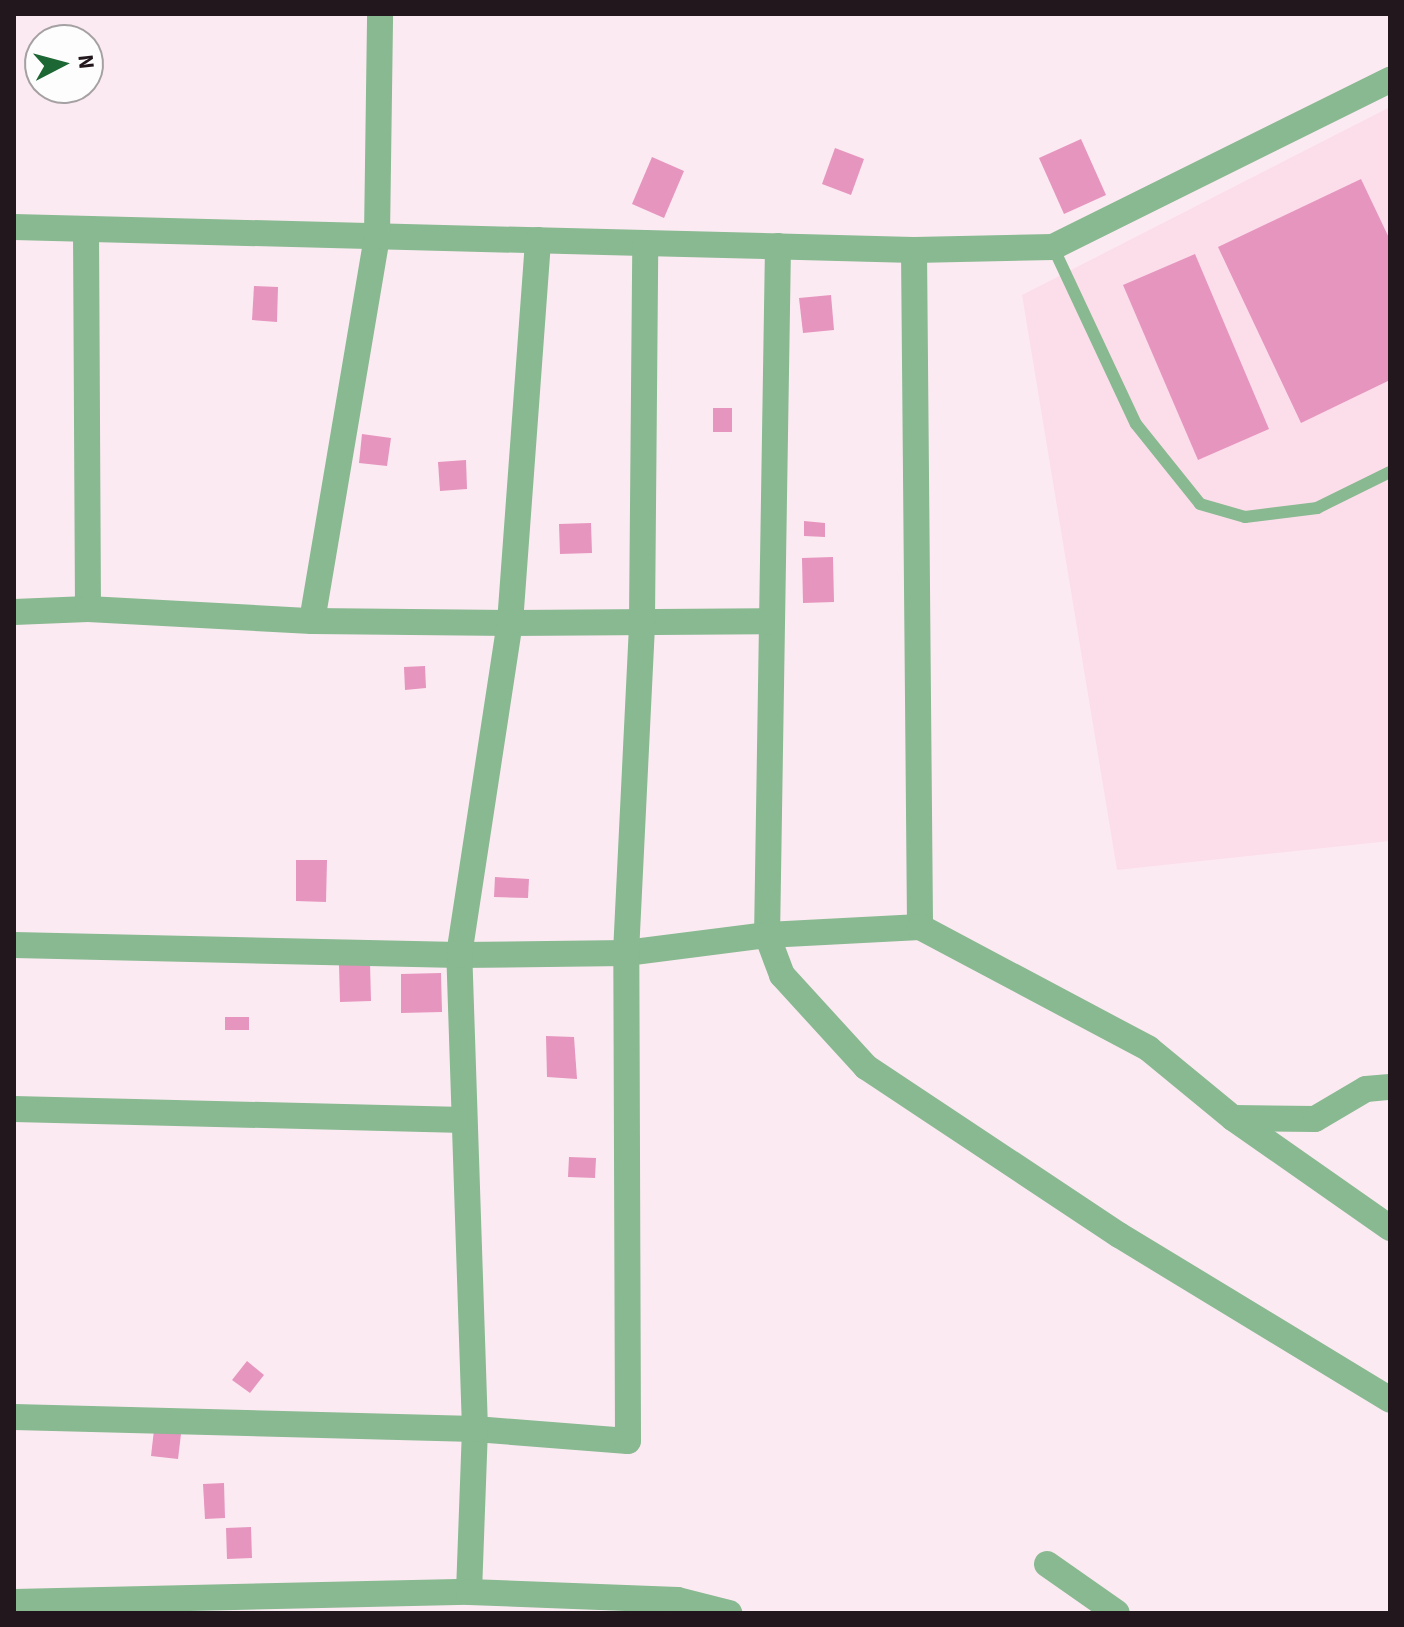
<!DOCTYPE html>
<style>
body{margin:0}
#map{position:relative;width:1404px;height:1627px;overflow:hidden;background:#fceaf2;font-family:"Source Sans 3",sans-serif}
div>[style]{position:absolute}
.built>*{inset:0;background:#fcdeeb}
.building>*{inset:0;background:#e695be}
.lane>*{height:12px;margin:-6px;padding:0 6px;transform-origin:6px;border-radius:6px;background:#88b991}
.street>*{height:26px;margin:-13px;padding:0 13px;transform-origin:13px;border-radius:13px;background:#88b991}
span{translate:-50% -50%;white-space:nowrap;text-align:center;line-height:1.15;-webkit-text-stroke:7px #fdfdfd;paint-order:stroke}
.frame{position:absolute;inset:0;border:16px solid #22171c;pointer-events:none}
.north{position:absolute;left:24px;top:24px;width:80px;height:80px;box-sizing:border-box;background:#fdfdfd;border:2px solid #a5a1a3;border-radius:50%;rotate:84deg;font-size:22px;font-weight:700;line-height:32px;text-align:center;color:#22171c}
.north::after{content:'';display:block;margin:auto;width:28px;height:36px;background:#1d6734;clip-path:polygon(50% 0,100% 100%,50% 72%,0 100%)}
</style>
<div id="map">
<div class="built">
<div style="clip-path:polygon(1390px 107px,1390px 841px,1117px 870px,1022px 295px)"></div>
</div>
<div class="building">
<div style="clip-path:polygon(1081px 139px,1106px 195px,1064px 214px,1039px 158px)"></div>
<div style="clip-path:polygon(835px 148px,864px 159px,851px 195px,822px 184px)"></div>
<div style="clip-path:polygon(652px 157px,684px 171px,664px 218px,632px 204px)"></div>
<div style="clip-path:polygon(1361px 179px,1390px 240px,1390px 380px,1301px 423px,1218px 247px)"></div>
<div style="clip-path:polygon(1195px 254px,1269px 429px,1198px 460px,1123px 285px)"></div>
<div style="clip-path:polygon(254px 286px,278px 287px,277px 322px,252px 320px)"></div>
<div style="clip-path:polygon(831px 295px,834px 330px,803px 333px,799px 298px)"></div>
<div style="clip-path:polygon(713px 408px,732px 408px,732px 432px,713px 432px)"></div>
<div style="clip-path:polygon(362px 434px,391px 438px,387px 466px,359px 463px)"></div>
<div style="clip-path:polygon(466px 460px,467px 489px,440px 491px,438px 462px)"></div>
<div style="clip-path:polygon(804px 521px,825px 523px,825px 537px,804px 536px)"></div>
<div style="clip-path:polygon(591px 523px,592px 553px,560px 554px,559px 524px)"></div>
<div style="clip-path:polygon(833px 557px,834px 602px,803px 603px,802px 558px)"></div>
<div style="clip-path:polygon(425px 666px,426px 688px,405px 690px,404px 667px)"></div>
<div style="clip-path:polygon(296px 860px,327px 860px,326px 902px,296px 901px)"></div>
<div style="clip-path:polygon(495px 877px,529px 879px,528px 898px,494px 897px)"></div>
<div style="clip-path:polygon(370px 963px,371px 1001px,340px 1002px,339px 964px)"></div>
<div style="clip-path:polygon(441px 973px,442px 1012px,401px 1013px,401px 974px)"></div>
<div style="clip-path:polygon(225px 1017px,249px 1017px,249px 1030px,225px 1030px)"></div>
<div style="clip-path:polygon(546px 1036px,574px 1037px,577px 1079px,547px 1077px)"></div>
<div style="clip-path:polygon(569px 1157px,596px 1158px,595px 1178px,568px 1177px)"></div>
<div style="clip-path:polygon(247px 1361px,264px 1375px,250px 1393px,232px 1380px)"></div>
<div style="clip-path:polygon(154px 1430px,181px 1434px,178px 1459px,151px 1456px)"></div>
<div style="clip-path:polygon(224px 1483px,225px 1518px,205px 1519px,203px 1484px)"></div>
<div style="clip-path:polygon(251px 1527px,252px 1558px,227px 1559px,226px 1528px)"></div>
</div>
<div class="lane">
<div style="left:1053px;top:247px;width:195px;rotate:64.9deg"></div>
<div style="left:1136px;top:424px;width:102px;rotate:51.3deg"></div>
<div style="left:1200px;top:504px;width:47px;rotate:16.1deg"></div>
<div style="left:1245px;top:517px;width:73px;rotate:-7.1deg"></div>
<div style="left:1317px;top:508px;width:81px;rotate:-26.3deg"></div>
</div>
<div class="street">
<div style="left:14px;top:227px;width:900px;rotate:1.46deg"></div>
<div style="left:914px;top:250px;width:139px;rotate:-1.2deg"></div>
<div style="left:1053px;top:247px;width:376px;rotate:-26.4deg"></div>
<div style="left:86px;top:229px;width:380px;rotate:89.7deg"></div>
<div style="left:778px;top:246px;width:689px;rotate:90.91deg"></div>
<div style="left:767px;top:935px;width:43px;rotate:69.4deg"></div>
<div style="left:782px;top:975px;width:125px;rotate:47.6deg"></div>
<div style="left:866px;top:1067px;width:304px;rotate:33.6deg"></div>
<div style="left:1119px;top:1235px;width:317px;rotate:31.3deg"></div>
<div style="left:914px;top:250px;width:677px;rotate:89.49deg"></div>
<div style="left:14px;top:612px;width:74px;rotate:-2.3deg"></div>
<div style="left:88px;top:609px;width:224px;rotate:3.1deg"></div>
<div style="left:312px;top:621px;width:198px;rotate:0.6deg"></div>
<div style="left:510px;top:623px;width:262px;rotate:-0.4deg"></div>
<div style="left:312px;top:621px;width:390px;rotate:-80.4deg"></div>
<div style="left:377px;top:236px;width:222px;rotate:-89.2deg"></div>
<div style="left:14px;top:945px;width:445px;rotate:1.3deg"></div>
<div style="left:459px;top:955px;width:167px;rotate:-0.7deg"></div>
<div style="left:626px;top:953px;width:142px;rotate:-7.3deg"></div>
<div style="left:767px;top:935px;width:153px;rotate:-3deg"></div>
<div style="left:920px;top:927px;width:259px;rotate:28deg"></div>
<div style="left:1149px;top:1049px;width:109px;rotate:39.4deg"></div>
<div style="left:1233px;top:1118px;width:192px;rotate:35deg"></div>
<div style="left:14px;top:1109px;width:450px;rotate:1.4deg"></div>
<div style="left:1233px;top:1118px;width:82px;rotate:0.7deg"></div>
<div style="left:1315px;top:1119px;width:59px;rotate:-30.5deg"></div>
<div style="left:1366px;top:1089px;width:24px;rotate:-5deg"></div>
<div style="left:14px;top:1417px;width:461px;rotate:1.5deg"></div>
<div style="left:475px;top:1429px;width:153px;rotate:4.5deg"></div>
<div style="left:628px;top:1441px;width:488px;rotate:-90.2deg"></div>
<div style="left:626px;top:953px;width:332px;rotate:-87.2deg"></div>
<div style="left:642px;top:621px;width:378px;rotate:-89.5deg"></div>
<div style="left:1047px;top:1564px;width:85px;rotate:35deg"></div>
<div style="left:469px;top:1592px;width:163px;rotate:-87.9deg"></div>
<div style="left:475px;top:1429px;width:474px;rotate:-91.9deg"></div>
<div style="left:459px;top:955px;width:336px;rotate:-81.3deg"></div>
<div style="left:510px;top:623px;width:384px;rotate:-85.8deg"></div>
<div style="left:14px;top:1602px;width:455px;rotate:-1.3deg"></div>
<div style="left:469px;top:1592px;width:209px;rotate:2.2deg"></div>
<div style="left:678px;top:1600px;width:53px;rotate:14.3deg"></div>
</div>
<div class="frame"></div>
<div class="north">N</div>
</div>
